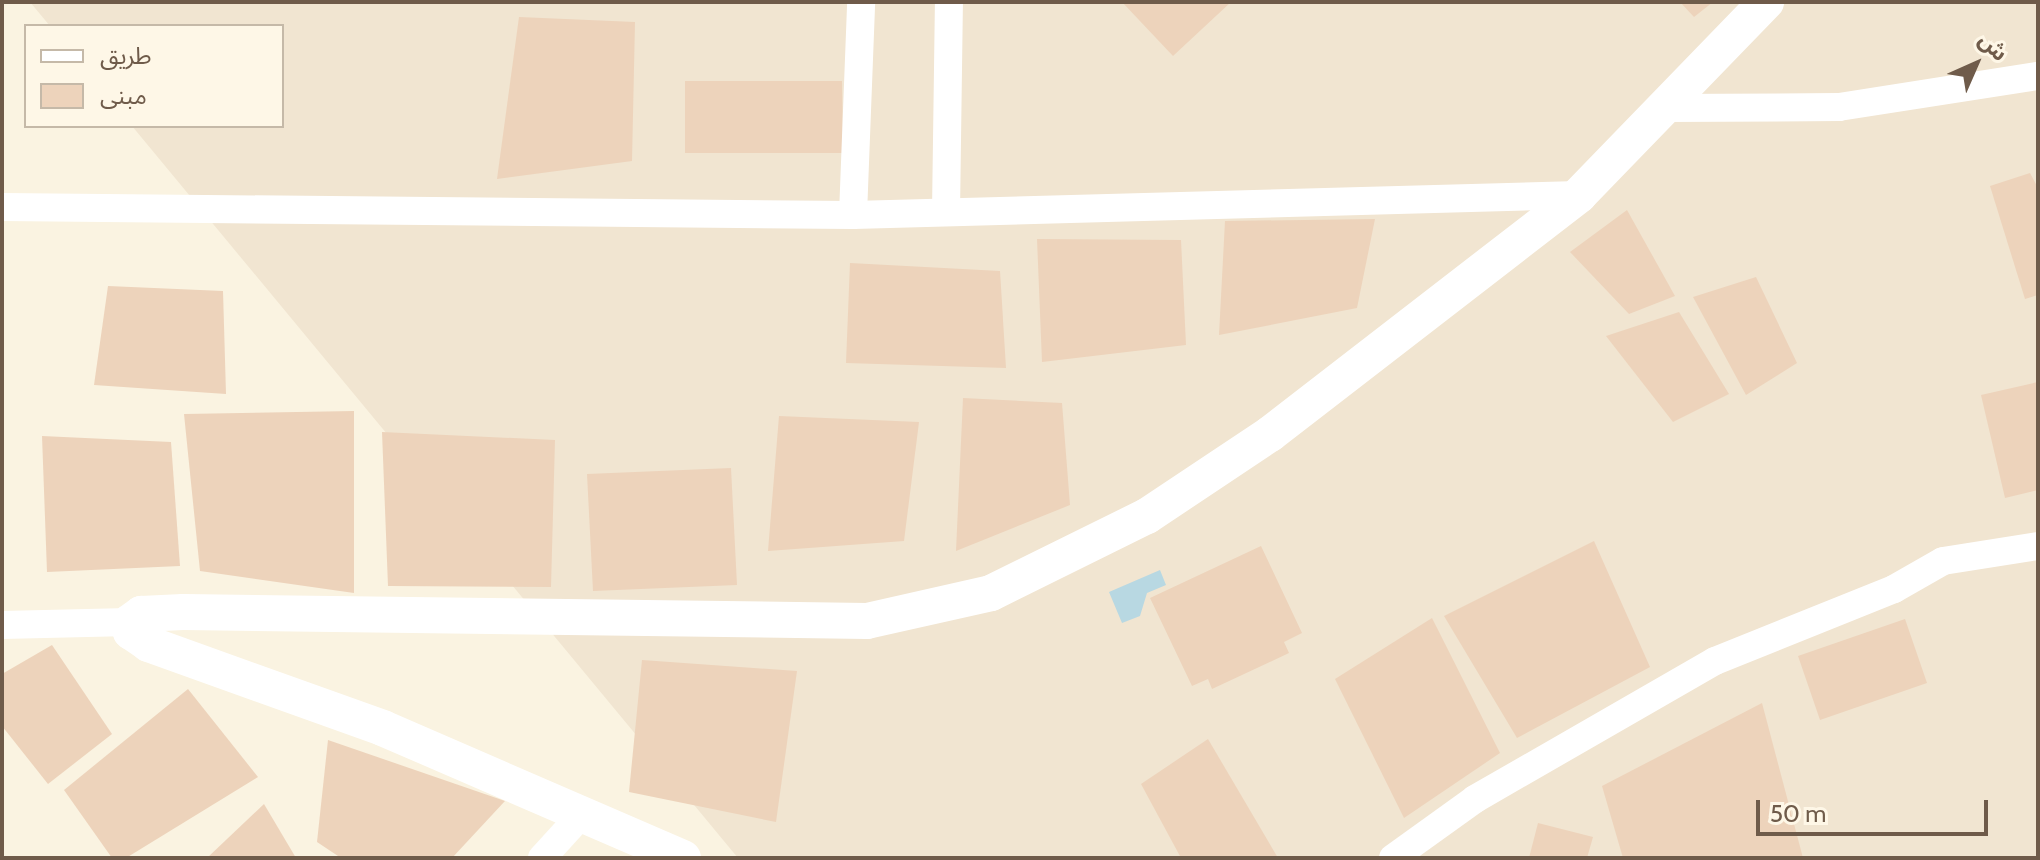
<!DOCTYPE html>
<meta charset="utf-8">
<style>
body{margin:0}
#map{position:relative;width:2040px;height:860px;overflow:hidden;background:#faf3e1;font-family:Cabin,"Noto Sans Arabic",sans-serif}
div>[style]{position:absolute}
.residential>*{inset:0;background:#f1e5d1}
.water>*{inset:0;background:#b8d8e2}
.building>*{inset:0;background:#edd3bb}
.minor>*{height:28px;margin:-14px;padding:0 14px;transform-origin:14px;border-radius:14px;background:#fff}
.tertiary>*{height:36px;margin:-18px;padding:0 18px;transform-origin:18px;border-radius:18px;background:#fff}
span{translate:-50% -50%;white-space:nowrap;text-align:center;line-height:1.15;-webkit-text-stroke:7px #fef7e7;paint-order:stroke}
.frame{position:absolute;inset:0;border:4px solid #6f5b4a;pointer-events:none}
.legend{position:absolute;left:24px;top:24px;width:260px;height:104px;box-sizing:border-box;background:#fef7e7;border:2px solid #c5b9a8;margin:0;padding:10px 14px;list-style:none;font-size:24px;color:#6f5b4a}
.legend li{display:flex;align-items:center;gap:16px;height:40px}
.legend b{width:40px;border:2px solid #c5b9a8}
.north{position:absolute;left:1936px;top:24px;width:80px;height:80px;-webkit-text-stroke:6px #fef7e7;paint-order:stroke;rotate:45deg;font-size:22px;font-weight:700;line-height:32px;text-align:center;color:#6f5b4a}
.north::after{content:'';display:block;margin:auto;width:28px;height:36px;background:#6f5b4a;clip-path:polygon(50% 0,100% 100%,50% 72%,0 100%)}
.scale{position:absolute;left:1756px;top:800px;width:232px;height:36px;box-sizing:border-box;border:4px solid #6f5b4a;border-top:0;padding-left:10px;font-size:24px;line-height:28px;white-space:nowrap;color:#6f5b4a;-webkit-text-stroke:6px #fef7e7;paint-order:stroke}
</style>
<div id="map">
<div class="residential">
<div style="clip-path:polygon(30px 2px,2038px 2px,2038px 858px,738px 858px,132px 126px,282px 126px,282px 26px,50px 26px)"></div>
</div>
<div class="water">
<div style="clip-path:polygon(1160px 570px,1166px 585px,1147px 593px,1140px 616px,1122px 623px,1109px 592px)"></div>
</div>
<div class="building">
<div style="clip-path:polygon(1122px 2px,1231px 2px,1173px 56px)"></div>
<div style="clip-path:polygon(1680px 2px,1713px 2px,1694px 17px)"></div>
<div style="clip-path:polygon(519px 17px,635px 22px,632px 161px,497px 179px)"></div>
<div style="clip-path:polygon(685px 81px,842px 81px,843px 153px,685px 153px)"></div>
<div style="clip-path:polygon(2030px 173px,2038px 188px,2038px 295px,2025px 299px,1990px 186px)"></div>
<div style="clip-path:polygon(1627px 210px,1675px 296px,1629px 314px,1570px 252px)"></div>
<div style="clip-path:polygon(1375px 219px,1357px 308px,1219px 335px,1225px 221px)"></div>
<div style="clip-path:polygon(1037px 239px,1181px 240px,1186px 345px,1042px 362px)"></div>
<div style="clip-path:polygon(850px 263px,1000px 271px,1006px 368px,846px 363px)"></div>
<div style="clip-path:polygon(1756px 277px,1797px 363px,1746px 395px,1693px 297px)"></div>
<div style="clip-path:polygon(108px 286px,223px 291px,226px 394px,94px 385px)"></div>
<div style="clip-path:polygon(1679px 312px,1729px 394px,1673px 422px,1606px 336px)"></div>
<div style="clip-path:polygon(2038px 382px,2038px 490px,2005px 498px,1981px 395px)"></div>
<div style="clip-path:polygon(963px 398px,1062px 403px,1070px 505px,956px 551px)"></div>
<div style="clip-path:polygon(354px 411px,354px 593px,200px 571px,184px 414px)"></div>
<div style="clip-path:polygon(779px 416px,919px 422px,904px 541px,768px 551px)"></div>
<div style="clip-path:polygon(382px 432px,555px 440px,551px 587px,388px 586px)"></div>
<div style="clip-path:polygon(42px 436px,171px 442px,180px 566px,47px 572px)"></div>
<div style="clip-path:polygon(731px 468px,737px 585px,593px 591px,587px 474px)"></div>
<div style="clip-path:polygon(1594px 541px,1650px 667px,1517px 738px,1444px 616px)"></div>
<div style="clip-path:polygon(1261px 546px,1302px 633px,1284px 642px,1289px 653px,1212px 689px,1208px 679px,1192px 686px,1150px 598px)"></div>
<div style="clip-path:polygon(1432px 618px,1500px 753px,1404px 818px,1335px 679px)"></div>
<div style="clip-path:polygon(1905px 619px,1927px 683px,1820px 720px,1798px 656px)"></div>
<div style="clip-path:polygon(52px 645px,112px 734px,48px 784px,2px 726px,2px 674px)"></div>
<div style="clip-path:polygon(642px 660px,797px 671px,776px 822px,629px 792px)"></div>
<div style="clip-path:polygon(188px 689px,258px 777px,126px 858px,112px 858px,64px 790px)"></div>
<div style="clip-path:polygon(1762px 703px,1803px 858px,1623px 858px,1602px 786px)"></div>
<div style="clip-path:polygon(1208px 739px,1278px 858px,1181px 858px,1141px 784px)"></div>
<div style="clip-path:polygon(328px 740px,505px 801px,452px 858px,341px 858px,317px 842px)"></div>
<div style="clip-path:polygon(264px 804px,296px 858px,207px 858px)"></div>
<div style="clip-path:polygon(1538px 823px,1593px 837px,1587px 858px,1529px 858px)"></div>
</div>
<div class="minor">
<div style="left:1666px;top:108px;width:173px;rotate:-0.3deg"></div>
<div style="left:1839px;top:107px;width:201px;rotate:-8.9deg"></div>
<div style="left:2px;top:207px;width:851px;rotate:0.54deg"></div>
<div style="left:853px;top:215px;width:726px;rotate:-1.58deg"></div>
<div style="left:946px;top:212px;width:210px;rotate:-89.2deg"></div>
<div style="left:853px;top:215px;width:213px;rotate:-87.8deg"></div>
<div style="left:2px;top:625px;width:128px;rotate:-1.3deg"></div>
<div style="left:542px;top:858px;width:61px;rotate:-47.7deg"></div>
<div style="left:1393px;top:858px;width:101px;rotate:-35.7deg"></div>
<div style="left:1475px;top:799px;width:277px;rotate:-29.9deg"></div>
<div style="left:1715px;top:661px;width:193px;rotate:-21.9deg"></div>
<div style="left:1894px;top:589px;width:56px;rotate:-29.7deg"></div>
<div style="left:1943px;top:561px;width:96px;rotate:-9deg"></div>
</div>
<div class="tertiary">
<div style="left:683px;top:858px;width:327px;rotate:-156.6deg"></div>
<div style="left:383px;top:728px;width:249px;rotate:-160.3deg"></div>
<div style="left:149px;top:644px;width:22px;rotate:-146deg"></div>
<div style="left:131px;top:632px;width:10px;rotate:-96deg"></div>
<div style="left:130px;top:622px;width:14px;rotate:-36deg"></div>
<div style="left:141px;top:614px;width:42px;rotate:-2.7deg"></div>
<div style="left:183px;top:612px;width:684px;rotate:0.75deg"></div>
<div style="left:867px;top:621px;width:127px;rotate:-12.7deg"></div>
<div style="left:991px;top:593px;width:174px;rotate:-26.3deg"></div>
<div style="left:1147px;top:516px;width:148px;rotate:-33.7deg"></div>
<div style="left:1270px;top:434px;width:391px;rotate:-37.7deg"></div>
<div style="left:1579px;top:195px;width:269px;rotate:-45.9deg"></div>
</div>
<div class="frame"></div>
<ul class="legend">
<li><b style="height:10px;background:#fff"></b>طريق</li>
<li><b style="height:22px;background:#edd3bb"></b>مبنى</li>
</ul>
<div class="north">ش</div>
<div class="scale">50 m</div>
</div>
